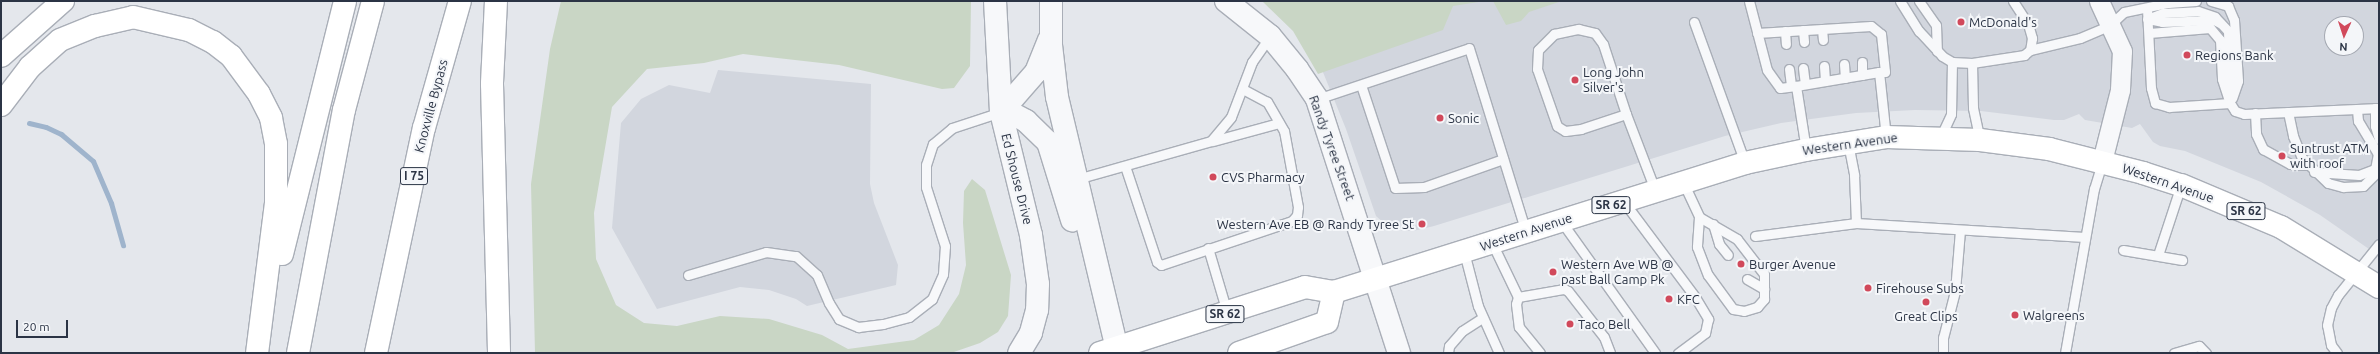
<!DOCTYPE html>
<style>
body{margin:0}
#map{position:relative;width:2380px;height:354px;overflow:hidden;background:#e4e7ec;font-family:Ubuntu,sans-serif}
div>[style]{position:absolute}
.built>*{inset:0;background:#d2d6de}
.green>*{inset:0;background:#c9d6c5}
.stream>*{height:5px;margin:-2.5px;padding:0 2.5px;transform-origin:2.5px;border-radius:2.5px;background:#9fb4cc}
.roads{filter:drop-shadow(1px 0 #a9aeb7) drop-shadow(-1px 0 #a9aeb7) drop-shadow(0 1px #a9aeb7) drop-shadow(0 -1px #a9aeb7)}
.service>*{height:9px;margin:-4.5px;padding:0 4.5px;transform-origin:4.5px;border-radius:4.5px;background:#f7f8fa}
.minor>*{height:19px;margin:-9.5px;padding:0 9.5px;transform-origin:9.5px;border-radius:9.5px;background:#f7f8fa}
.tertiary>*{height:22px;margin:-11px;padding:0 11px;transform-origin:11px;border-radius:11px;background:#f7f8fa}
.primary>*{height:22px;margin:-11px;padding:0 11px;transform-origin:11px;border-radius:11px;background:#fff}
.motorway>*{height:22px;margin:-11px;padding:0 11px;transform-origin:11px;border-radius:11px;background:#fff}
.dots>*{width:11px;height:11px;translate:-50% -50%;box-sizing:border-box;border:2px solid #f4f6f9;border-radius:50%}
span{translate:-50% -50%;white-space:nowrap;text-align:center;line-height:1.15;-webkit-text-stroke:4px #f4f6f9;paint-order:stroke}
.shield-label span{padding:1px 3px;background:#f4f6f9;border:1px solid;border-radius:3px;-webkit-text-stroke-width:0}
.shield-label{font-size:12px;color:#2b3445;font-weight:700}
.poi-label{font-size:13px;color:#2b3445}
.left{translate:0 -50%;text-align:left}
.right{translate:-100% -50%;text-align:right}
.street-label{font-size:13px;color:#2b3445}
.frame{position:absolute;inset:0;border:2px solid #2b3445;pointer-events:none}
.north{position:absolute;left:2324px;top:16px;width:40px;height:40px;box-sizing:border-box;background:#f4f6f9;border:1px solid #a4a8b1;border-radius:50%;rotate:183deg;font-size:11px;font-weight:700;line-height:16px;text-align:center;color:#2b3445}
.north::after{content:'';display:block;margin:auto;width:14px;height:18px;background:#d1495b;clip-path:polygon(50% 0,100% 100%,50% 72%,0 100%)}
.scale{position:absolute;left:16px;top:320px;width:52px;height:18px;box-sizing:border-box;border:2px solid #2b3445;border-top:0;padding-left:5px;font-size:12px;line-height:14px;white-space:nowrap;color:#2b3445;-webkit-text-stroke:3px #f4f6f9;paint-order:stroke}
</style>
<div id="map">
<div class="built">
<div style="clip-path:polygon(evenodd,1270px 1px,2379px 1px,2379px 256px,2320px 215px,2261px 182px,2185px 151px,2160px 146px,2153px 142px,2140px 124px,2132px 128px,2085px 120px,2079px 114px,2064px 120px,2054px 120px,1981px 111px,1915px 110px,1856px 113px,1781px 123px,1725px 136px,1434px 226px,1413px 231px,1403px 231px,1385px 224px,1376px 216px,1346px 129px,1314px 50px,1270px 1px,2332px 24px,2356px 24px,2356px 48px,2332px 48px,2332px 24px)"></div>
<div style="clip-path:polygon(718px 70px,871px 84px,870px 184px,874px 203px,898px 265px,896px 285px,807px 306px,796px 299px,769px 290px,740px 287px,657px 309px,612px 228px,621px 123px,641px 99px,669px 85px,710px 93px)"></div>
</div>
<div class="green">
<div style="clip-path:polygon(561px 1px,971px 1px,970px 66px,954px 88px,942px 89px,839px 65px,743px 54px,704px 63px,647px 69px,612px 107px,594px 213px,596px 259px,616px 305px,644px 323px,677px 326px,720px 316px,769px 319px,822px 335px,848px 349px,914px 340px,939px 325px,959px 294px,966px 265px,963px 223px,964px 191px,972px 179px,985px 190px,1011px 275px,1008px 316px,998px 332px,980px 343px,951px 353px,535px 353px,531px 184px,550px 49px)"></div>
<div style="clip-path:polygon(1262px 1px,1485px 1px,1453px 6px,1443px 30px,1318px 74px,1293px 31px)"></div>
<div style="clip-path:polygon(1493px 1px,1562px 1px,1529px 12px,1521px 21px,1506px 25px)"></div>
</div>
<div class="stream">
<div style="left:29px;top:123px;width:17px;rotate:13deg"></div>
<div style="left:46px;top:127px;width:17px;rotate:25deg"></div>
<div style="left:61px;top:134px;width:42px;rotate:40.2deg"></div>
<div style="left:93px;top:161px;width:46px;rotate:66.8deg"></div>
<div style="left:111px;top:203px;width:44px;rotate:74.1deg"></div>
</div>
<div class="roads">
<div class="service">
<div style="left:1749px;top:1px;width:71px;rotate:75.4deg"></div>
<div style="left:1767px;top:70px;width:22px;rotate:54deg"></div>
<div style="left:1780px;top:88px;width:16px;rotate:-7deg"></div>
<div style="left:1900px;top:1px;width:36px;rotate:58deg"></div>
<div style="left:1919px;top:31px;width:34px;rotate:47deg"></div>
<div style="left:1942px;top:56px;width:12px;rotate:31deg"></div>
<div style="left:1952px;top:62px;width:20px;rotate:3deg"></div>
<div style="left:1972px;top:63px;width:53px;rotate:-8.7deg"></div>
<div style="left:2024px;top:55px;width:8px;rotate:-40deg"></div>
<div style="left:2030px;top:50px;width:51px;rotate:-13.5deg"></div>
<div style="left:2080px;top:38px;width:33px;rotate:-23deg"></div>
<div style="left:2110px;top:25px;width:19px;rotate:-43deg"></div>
<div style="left:2124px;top:12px;width:45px;rotate:-11.6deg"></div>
<div style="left:2168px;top:3px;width:28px;rotate:-4deg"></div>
<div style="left:1919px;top:1px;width:29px;rotate:55deg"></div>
<div style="left:1936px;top:25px;width:26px;rotate:88deg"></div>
<div style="left:2013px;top:1px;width:27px;rotate:57deg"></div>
<div style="left:2028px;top:24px;width:15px;rotate:74deg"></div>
<div style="left:2032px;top:38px;width:12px;rotate:99deg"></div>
<div style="left:2211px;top:1px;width:18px;rotate:16deg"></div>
<div style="left:2228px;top:6px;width:15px;rotate:67deg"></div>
<div style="left:2234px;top:20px;width:61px;rotate:86.2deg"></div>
<div style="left:2238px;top:81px;width:18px;rotate:109deg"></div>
<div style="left:2147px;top:9px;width:79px;rotate:87.1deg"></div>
<div style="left:2151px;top:88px;width:16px;rotate:75deg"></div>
<div style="left:2155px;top:103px;width:15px;rotate:16deg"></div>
<div style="left:2169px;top:107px;width:61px;rotate:-3.8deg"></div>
<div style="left:2147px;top:19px;width:17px;rotate:-21deg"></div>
<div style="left:2163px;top:13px;width:35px;rotate:-3deg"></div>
<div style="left:2198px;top:11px;width:18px;rotate:19deg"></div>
<div style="left:2215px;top:17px;width:19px;rotate:47deg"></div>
<div style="left:2228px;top:31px;width:62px;rotate:88.2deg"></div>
<div style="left:2148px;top:19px;width:14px;rotate:12deg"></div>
<div style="left:2162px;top:22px;width:52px;rotate:-2.2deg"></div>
<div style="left:2214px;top:20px;width:7px;rotate:27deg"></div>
<div style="left:1694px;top:22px;width:150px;rotate:70.1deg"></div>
<div style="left:1822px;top:29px;width:11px;rotate:85deg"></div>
<div style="left:1803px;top:30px;width:12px;rotate:85deg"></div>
<div style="left:1785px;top:31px;width:13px;rotate:86deg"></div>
<div style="left:1757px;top:33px;width:114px;rotate:-3.5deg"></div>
<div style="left:1871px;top:26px;width:13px;rotate:39deg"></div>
<div style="left:1881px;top:34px;width:38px;rotate:84deg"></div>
<div style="left:1885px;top:72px;width:6px;rotate:180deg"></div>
<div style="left:2149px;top:33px;width:61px;rotate:-4.7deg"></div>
<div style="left:2210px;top:28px;width:16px;rotate:50deg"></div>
<div style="left:2220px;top:40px;width:39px;rotate:87deg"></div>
<div style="left:2222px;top:79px;width:25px;rotate:72deg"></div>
<div style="left:2230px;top:103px;width:9px;rotate:58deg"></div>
<div style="left:2235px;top:111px;width:9px;rotate:18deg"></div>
<div style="left:2244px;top:114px;width:135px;rotate:-2.5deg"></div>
<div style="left:1862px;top:62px;width:13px;rotate:90deg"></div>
<div style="left:1972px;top:63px;width:45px;rotate:88.7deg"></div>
<div style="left:1973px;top:108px;width:33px;rotate:78deg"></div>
<div style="left:1844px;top:64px;width:14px;rotate:86deg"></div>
<div style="left:1824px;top:66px;width:15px;rotate:86deg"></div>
<div style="left:1803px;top:68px;width:16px;rotate:83deg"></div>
<div style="left:1789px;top:69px;width:17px;rotate:83deg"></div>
<div style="left:1361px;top:85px;width:108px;rotate:71.7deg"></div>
<div style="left:1395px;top:188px;width:29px;rotate:-2deg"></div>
<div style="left:1424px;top:187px;width:84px;rotate:-19.5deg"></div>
<div style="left:1317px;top:99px;width:160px;rotate:-18.5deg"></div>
<div style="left:1469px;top:48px;width:193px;rotate:72.8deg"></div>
<div style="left:2375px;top:108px;width:18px;rotate:90deg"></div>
<div style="left:2375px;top:126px;width:14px;rotate:73deg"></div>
<div style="left:2288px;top:112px;width:25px;rotate:78deg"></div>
<div style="left:2293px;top:136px;width:24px;rotate:68deg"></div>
<div style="left:2302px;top:158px;width:36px;rotate:44deg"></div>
<div style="left:2328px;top:183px;width:16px;rotate:15deg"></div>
<div style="left:2343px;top:187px;width:20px;rotate:-3deg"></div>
<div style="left:2363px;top:186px;width:23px;rotate:-45deg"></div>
<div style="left:2255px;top:113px;width:21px;rotate:87deg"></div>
<div style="left:2256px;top:134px;width:17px;rotate:65deg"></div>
<div style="left:2263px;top:149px;width:31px;rotate:29deg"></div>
<div style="left:2290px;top:164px;width:18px;rotate:3deg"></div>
<div style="left:1626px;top:114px;width:47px;rotate:161.6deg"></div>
<div style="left:1581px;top:129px;width:16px;rotate:173deg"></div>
<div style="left:1565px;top:131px;width:9px;rotate:-148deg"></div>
<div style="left:1557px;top:126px;width:60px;rotate:-109.3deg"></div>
<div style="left:1537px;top:69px;width:19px;rotate:-87deg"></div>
<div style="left:1538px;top:50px;width:23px;rotate:-45deg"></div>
<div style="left:1554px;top:34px;width:25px;rotate:-12deg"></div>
<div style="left:1578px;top:29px;width:17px;rotate:13deg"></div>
<div style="left:1595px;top:33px;width:14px;rotate:54deg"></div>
<div style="left:1603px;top:44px;width:74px;rotate:71.8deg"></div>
<div style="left:1626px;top:114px;width:81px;rotate:69.1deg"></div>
<div style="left:1940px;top:138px;width:26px;rotate:-65deg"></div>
<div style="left:1951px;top:114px;width:52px;rotate:-88.9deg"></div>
<div style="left:1213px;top:141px;width:68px;rotate:-15.3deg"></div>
<div style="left:1848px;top:143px;width:33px;rotate:79deg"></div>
<div style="left:1854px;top:175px;width:48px;rotate:87.6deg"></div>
<div style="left:1806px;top:150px;width:65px;rotate:-98.9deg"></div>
<div style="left:1796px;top:86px;width:84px;rotate:-9.6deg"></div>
<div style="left:1879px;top:72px;width:65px;rotate:83.9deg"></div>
<div style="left:1125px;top:166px;width:101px;rotate:71.6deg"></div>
<div style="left:1157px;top:262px;width:5px;rotate:37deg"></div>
<div style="left:1161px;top:265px;width:138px;rotate:-18.6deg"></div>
<div style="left:1292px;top:221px;width:8px;rotate:-50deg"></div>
<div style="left:1297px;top:215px;width:8px;rotate:-83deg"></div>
<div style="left:1298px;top:207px;width:77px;rotate:-100.4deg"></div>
<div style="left:1284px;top:131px;width:34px;rotate:-120deg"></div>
<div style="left:1267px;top:102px;width:27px;rotate:-152deg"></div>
<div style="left:2314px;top:172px;width:45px;rotate:3.8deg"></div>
<div style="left:2359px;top:175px;width:17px;rotate:-21deg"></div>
<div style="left:2375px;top:169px;width:15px;rotate:-79deg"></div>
<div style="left:2378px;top:154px;width:39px;rotate:-121deg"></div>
<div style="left:2358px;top:121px;width:12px;rotate:-95deg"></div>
<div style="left:1077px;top:179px;width:139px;rotate:-15.8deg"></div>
<div style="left:1211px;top:141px;width:31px;rotate:-50deg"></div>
<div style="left:1231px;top:117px;width:59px;rotate:-69.1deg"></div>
<div style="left:1252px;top:62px;width:32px;rotate:-55deg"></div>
<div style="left:1683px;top:182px;width:38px;rotate:65deg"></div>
<div style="left:1699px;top:217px;width:30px;rotate:94deg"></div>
<div style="left:1697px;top:247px;width:30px;rotate:69deg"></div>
<div style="left:1708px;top:275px;width:42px;rotate:53.7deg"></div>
<div style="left:1733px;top:309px;width:11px;rotate:10deg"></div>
<div style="left:1744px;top:311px;width:14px;rotate:-17deg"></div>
<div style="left:1757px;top:307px;width:11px;rotate:-49deg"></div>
<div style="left:1764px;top:299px;width:25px;rotate:-90deg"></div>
<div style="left:1764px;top:274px;width:44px;rotate:-127.6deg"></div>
<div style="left:1737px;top:239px;width:44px;rotate:-149.9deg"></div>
<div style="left:1624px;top:202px;width:119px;rotate:53.2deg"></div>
<div style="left:1695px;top:297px;width:26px;rotate:59deg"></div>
<div style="left:1708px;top:319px;width:14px;rotate:102deg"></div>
<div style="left:1705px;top:333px;width:34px;rotate:143deg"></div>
<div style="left:1561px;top:221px;width:162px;rotate:54.5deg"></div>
<div style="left:1713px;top:224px;width:21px;rotate:73deg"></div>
<div style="left:1719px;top:244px;width:14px;rotate:51deg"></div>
<div style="left:1755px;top:236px;width:102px;rotate:-7.3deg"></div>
<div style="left:1856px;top:223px;width:229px;rotate:3.5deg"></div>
<div style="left:1492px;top:243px;width:60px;rotate:64.3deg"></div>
<div style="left:1518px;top:297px;width:7px;rotate:106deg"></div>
<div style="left:1516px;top:304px;width:23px;rotate:83deg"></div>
<div style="left:1519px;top:327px;width:33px;rotate:51deg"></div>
<div style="left:1208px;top:248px;width:67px;rotate:73.5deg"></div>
<div style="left:2123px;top:250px;width:60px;rotate:9.6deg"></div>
<div style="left:1464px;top:252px;width:56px;rotate:75.5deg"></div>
<div style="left:1478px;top:306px;width:51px;rotate:65.9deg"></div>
<div style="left:2158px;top:255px;width:74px;rotate:-71.8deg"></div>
<div style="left:688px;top:275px;width:81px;rotate:-16.4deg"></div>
<div style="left:766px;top:252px;width:30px;rotate:8deg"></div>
<div style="left:796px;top:256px;width:28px;rotate:42deg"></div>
<div style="left:817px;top:275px;width:30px;rotate:67deg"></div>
<div style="left:829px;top:303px;width:19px;rotate:58deg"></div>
<div style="left:839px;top:319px;width:21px;rotate:23deg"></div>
<div style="left:858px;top:327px;width:25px;rotate:-7deg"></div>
<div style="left:883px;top:324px;width:27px;rotate:-15deg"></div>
<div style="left:909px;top:317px;width:29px;rotate:-38deg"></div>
<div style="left:932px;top:299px;width:27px;rotate:-66deg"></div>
<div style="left:943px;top:274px;width:28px;rotate:-86deg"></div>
<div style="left:945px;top:246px;width:62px;rotate:-107.9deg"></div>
<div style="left:926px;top:187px;width:22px;rotate:-90deg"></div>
<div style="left:926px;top:165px;width:22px;rotate:-72deg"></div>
<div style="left:933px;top:144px;width:25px;rotate:-40deg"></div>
<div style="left:952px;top:128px;width:52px;rotate:-18.1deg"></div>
<div style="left:1747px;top:279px;width:20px;rotate:30deg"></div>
<div style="left:1518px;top:297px;width:47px;rotate:-9.9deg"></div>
<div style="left:1564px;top:289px;width:4px;rotate:27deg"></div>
<div style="left:1568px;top:291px;width:58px;rotate:52deg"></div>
<div style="left:1604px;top:337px;width:17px;rotate:69deg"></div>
<div style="left:1448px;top:353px;width:7px;rotate:-82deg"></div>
<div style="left:1449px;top:346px;width:20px;rotate:-49deg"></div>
<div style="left:1462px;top:331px;width:24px;rotate:-33deg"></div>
<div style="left:1943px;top:353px;width:15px;rotate:-90deg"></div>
<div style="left:1943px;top:338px;width:49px;rotate:-75.7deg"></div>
<div style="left:1955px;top:291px;width:61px;rotate:-85.3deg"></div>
<div style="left:2065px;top:353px;width:167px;rotate:-80deg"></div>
<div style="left:2094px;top:189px;width:28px;rotate:-73deg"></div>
<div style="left:2174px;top:353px;width:26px;rotate:-16deg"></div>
<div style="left:2199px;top:346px;width:10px;rotate:45deg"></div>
<div style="left:2337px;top:353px;width:10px;rotate:-127deg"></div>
<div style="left:2331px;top:345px;width:20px;rotate:-101deg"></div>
<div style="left:2327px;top:325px;width:17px;rotate:-77deg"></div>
<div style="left:2331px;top:308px;width:15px;rotate:-62deg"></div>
<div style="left:2338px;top:295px;width:65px;rotate:-51.2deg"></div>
</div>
<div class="minor">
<div style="left:2099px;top:1px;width:55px;rotate:65.3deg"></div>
<div style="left:2122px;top:51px;width:39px;rotate:93deg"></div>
<div style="left:2120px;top:90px;width:73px;rotate:104.2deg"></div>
</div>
<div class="tertiary">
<div style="left:995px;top:1px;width:111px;rotate:86.9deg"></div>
<div style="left:1001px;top:112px;width:127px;rotate:76.3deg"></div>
<div style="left:1031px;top:235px;width:49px;rotate:81.9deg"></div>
<div style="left:1038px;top:284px;width:26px;rotate:92deg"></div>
<div style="left:1037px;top:310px;width:24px;rotate:105deg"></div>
<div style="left:1031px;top:333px;width:23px;rotate:121deg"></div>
<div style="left:1051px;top:1px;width:44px;rotate:90deg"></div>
<div style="left:1051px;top:45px;width:52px;rotate:83.4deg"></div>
<div style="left:1057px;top:97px;width:259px;rotate:76.6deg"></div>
<div style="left:1226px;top:1px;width:56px;rotate:38.5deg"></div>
<div style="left:1270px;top:36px;width:43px;rotate:50.7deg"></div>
<div style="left:1297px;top:69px;width:36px;rotate:56deg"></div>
<div style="left:1317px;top:99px;width:267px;rotate:72.1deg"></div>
<div style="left:1001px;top:112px;width:12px;rotate:9deg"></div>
<div style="left:1013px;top:114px;width:15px;rotate:28deg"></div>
<div style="left:1026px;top:121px;width:30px;rotate:44deg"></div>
<div style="left:1048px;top:142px;width:82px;rotate:72.9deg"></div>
<div style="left:1001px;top:112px;width:53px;rotate:-48.8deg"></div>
<div style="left:1036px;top:72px;width:35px;rotate:-68deg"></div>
</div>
<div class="primary">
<div style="left:1100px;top:353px;width:215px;rotate:-17.8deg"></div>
<div style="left:1305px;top:287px;width:29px;rotate:10deg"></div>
<div style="left:1334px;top:292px;width:431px;rotate:-17.4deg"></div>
<div style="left:1745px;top:163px;width:62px;rotate:-12deg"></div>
<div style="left:1806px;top:150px;width:81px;rotate:-9.2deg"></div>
<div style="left:1886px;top:137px;width:94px;rotate:1.8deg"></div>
<div style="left:1980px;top:140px;width:70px;rotate:7.4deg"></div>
<div style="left:2049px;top:149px;width:97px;rotate:14.3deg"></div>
<div style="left:2143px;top:173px;width:40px;rotate:18deg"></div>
<div style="left:2181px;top:185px;width:108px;rotate:22.8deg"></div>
<div style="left:2281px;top:227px;width:115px;rotate:31.5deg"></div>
<div style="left:1239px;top:353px;width:93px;rotate:-19.4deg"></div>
<div style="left:1327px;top:322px;width:31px;rotate:-77deg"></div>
</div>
<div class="motorway">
<div style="left:496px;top:1px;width:83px;rotate:92.8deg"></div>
<div style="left:492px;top:84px;width:269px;rotate:88.5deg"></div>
<div style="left:1px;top:56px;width:83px;rotate:-41.6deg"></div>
<div style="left:1px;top:105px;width:48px;rotate:-52.7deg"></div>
<div style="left:30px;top:67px;width:40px;rotate:-42deg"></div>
<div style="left:60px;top:40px;width:38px;rotate:-22deg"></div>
<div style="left:95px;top:26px;width:39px;rotate:-13deg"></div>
<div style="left:133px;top:17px;width:57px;rotate:13.1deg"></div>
<div style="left:189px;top:30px;width:27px;rotate:27deg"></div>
<div style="left:213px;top:42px;width:23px;rotate:38deg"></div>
<div style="left:231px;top:56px;width:47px;rotate:53.6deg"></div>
<div style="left:259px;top:94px;width:27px;rotate:63deg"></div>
<div style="left:271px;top:118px;width:26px;rotate:79deg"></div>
<div style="left:276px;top:144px;width:59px;rotate:90deg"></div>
<div style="left:276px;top:203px;width:151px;rotate:97.2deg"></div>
<div style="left:282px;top:254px;width:261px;rotate:-76deg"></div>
<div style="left:298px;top:353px;width:247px;rotate:-79.3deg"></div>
<div style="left:344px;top:110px;width:113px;rotate:-75.1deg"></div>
<div style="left:376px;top:353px;width:230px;rotate:-78deg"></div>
<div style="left:424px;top:128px;width:132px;rotate:-74.2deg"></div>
</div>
</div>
<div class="dots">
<div style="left:1961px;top:22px;background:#d1495b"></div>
<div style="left:2187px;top:55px;background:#d1495b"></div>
<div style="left:1575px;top:80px;background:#d1495b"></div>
<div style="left:1440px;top:118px;background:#d1495b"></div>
<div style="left:2282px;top:156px;background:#d1495b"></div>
<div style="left:1213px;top:177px;background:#d1495b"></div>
<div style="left:1422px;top:224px;background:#d1495b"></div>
<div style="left:1741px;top:264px;background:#d1495b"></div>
<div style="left:1553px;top:272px;background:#d1495b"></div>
<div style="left:1868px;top:288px;background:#d1495b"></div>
<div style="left:1669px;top:299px;background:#d1495b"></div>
<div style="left:1926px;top:302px;background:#d1495b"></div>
<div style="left:2015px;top:315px;background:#d1495b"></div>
<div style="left:1570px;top:324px;background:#d1495b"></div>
</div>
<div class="shield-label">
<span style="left:414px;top:176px">I 75</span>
<span style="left:1611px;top:205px">SR 62</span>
<span style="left:2246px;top:211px">SR 62</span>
<span style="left:1225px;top:314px">SR 62</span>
</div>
<div class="poi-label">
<span class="left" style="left:1969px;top:22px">McDonald's</span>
<span class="left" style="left:2195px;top:55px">Regions Bank</span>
<span class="left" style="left:1583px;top:80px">Long John<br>Silver's</span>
<span class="left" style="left:1448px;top:118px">Sonic</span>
<span class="left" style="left:2290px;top:156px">Suntrust ATM<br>with roof</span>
<span class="left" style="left:1221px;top:177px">CVS Pharmacy</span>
<span class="right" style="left:1414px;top:224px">Western Ave EB @ Randy Tyree St</span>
<span class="left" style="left:1749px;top:264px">Burger Avenue</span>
<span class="left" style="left:1561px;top:272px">Western Ave WB @<br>past Ball Camp Pk</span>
<span class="left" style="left:1876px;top:288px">Firehouse Subs</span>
<span class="left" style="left:1677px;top:299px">KFC</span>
<span class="left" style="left:2023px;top:315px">Walgreens</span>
<span style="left:1926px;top:316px">Great Clips</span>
<span class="left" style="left:1578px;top:324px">Taco Bell</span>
</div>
<div class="street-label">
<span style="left:431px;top:106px;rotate:-75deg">Knoxville Bypass</span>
<span style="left:1850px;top:144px;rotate:-8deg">Western Avenue</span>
<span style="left:1332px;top:148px;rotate:70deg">Randy Tyree Street</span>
<span style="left:1017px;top:179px;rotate:76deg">Ed Shouse Drive</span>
<span style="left:2168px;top:183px;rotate:19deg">Western Avenue</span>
<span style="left:1526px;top:232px;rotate:-18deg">Western Avenue</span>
</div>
<div class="frame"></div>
<div class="north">N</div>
<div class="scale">20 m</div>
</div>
